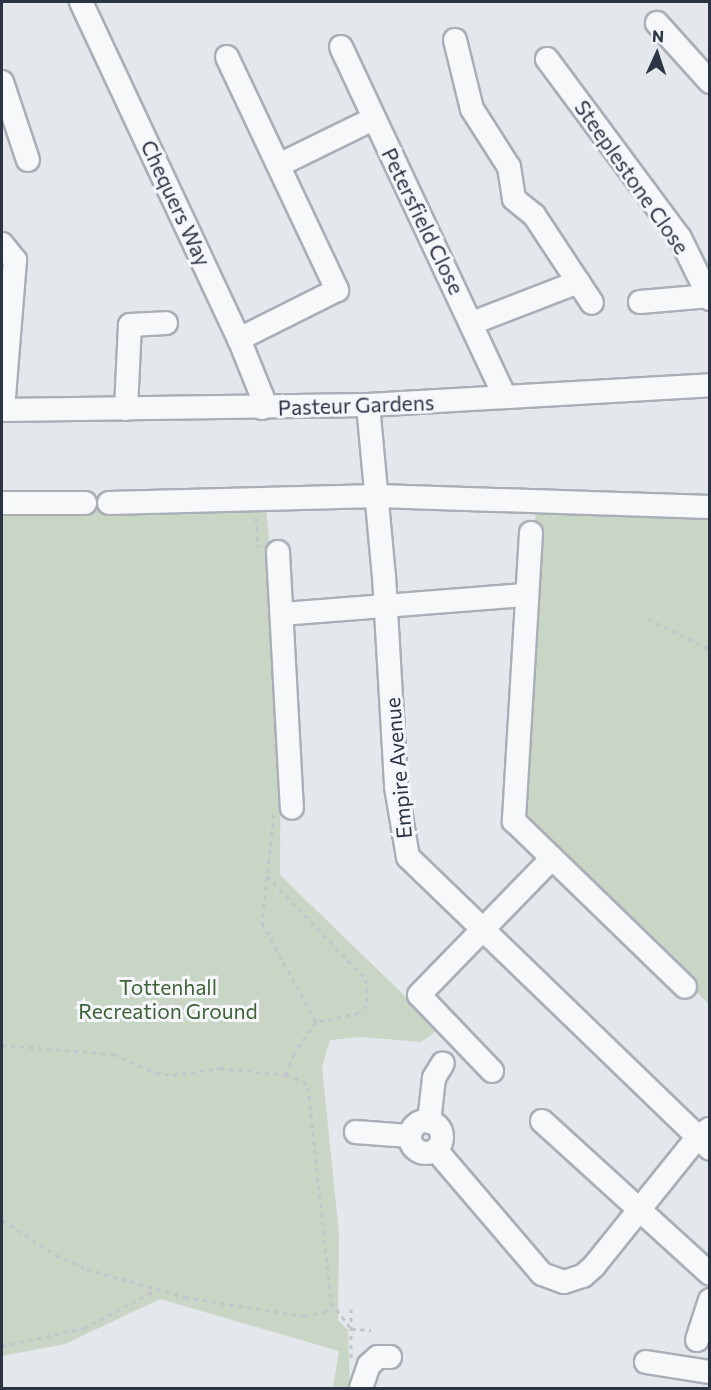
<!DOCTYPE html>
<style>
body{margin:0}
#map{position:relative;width:711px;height:1390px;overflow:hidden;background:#e4e7ec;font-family:Commissioner,sans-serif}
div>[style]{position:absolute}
.green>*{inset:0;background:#c9d6c5}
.path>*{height:3px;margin-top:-1.5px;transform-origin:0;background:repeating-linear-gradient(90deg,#c2c5cb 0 4.5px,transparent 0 9px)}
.roads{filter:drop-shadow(2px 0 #a9aeb7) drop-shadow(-2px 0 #a9aeb7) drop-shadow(0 2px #a9aeb7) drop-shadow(0 -2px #a9aeb7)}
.minor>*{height:22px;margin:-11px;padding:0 11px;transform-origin:11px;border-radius:11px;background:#f7f8fa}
.minor>.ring{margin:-11px;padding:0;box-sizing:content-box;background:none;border:22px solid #f7f8fa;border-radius:50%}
span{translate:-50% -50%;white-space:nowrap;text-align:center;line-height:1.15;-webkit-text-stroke:6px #f4f6f9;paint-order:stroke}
.street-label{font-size:21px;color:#2b3445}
.park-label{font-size:21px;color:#3f6138}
.frame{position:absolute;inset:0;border:3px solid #2b3445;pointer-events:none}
.north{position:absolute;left:627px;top:24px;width:60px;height:60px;-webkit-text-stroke:4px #f4f6f9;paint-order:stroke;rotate:3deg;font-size:16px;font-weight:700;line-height:24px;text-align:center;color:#2b3445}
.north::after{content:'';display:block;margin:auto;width:21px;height:27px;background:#2b3445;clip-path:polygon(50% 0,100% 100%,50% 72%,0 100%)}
</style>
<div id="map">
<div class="green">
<div style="clip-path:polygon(266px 505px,281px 686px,280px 875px,439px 1029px,421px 1042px,362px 1037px,330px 1040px,322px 1067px,339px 1234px,338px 1320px,348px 1330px,350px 1388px,333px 1388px,339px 1351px,160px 1299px,65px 1344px,2px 1356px,2px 508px)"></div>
<div style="clip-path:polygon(536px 509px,709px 517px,709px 1004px,515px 816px)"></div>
</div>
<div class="path">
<div style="left:256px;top:518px;width:29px;rotate:86deg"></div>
<div style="left:648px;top:619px;width:69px;rotate:25.8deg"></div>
<div style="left:274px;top:814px;width:110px;rotate:96.3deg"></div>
<div style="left:262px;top:923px;width:113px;rotate:61.4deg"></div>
<div style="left:316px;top:1022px;width:39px;rotate:125deg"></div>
<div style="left:294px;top:1054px;width:22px;rotate:111deg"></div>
<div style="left:267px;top:876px;width:143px;rotate:46.1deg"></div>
<div style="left:366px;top:979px;width:26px;rotate:88deg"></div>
<div style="left:367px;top:1005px;width:11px;rotate:135deg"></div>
<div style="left:359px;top:1013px;width:44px;rotate:168.2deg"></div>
<div style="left:2px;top:1045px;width:112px;rotate:4.6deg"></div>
<div style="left:114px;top:1054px;width:46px;rotate:24.3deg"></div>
<div style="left:156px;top:1073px;width:17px;rotate:7deg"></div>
<div style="left:173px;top:1075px;width:48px;rotate:-8.5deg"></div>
<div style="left:220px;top:1068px;width:66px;rotate:6.1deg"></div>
<div style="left:286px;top:1075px;width:19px;rotate:18deg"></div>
<div style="left:304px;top:1081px;width:7px;rotate:56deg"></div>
<div style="left:308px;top:1087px;width:216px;rotate:83.9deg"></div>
<div style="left:331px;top:1302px;width:34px;rotate:53deg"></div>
<div style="left:351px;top:1329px;width:20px;rotate:3deg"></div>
<div style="left:2px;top:1220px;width:64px;rotate:32.9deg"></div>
<div style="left:56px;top:1255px;width:34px;rotate:24deg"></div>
<div style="left:87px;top:1269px;width:102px;rotate:15.9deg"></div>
<div style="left:185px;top:1297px;width:121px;rotate:9.1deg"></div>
<div style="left:304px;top:1316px;width:21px;rotate:-11deg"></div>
<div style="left:325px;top:1312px;width:10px;rotate:-53deg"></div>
<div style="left:2px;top:1346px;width:84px;rotate:-12.4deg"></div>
<div style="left:84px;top:1328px;width:81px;rotate:-27.8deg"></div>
<div style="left:351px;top:1358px;width:49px;rotate:-90deg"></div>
</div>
<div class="roads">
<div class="minor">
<div style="left:81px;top:2px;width:372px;rotate:64.9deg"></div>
<div style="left:239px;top:339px;width:61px;rotate:68deg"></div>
<div style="left:262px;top:396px;width:12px;rotate:90deg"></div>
<div style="left:657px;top:23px;width:79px;rotate:48.1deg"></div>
<div style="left:455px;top:40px;width:71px;rotate:76.2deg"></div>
<div style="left:472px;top:109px;width:69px;rotate:57.5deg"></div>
<div style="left:509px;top:167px;width:32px;rotate:81deg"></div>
<div style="left:514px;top:199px;width:26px;rotate:39deg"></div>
<div style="left:534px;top:215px;width:105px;rotate:56.6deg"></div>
<div style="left:341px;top:47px;width:384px;rotate:64.9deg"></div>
<div style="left:227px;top:57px;width:258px;rotate:64.7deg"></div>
<div style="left:337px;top:290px;width:110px;rotate:153.4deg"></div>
<div style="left:547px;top:59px;width:223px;rotate:53.4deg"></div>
<div style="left:680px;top:238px;width:68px;rotate:63.8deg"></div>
<div style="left:2px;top:82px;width:82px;rotate:71.6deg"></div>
<div style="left:279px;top:165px;width:105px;rotate:-26.1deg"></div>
<div style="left:2px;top:244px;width:21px;rotate:51deg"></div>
<div style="left:15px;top:260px;width:150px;rotate:94.6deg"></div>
<div style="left:640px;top:302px;width:70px;rotate:-4.9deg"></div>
<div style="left:472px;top:323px;width:114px;rotate:-21.1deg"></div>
<div style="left:368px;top:405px;width:172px;rotate:84.7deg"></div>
<div style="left:384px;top:576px;width:211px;rotate:86.7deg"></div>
<div style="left:396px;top:787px;width:71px;rotate:80.3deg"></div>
<div style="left:408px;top:857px;width:420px;rotate:44deg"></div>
<div style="left:126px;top:409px;width:84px;rotate:-87.3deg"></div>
<div style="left:130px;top:325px;width:36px;rotate:-3deg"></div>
<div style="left:2px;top:410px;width:366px;rotate:-0.8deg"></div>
<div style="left:368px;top:405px;width:343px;rotate:-3.3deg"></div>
<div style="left:2px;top:503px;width:83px"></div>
<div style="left:109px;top:503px;width:269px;rotate:-1.5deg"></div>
<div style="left:378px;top:496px;width:332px;rotate:1.9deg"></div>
<div style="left:531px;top:533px;width:289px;rotate:93.4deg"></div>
<div style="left:514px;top:821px;width:238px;rotate:44.1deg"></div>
<div style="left:278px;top:552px;width:256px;rotate:86.9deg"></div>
<div style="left:282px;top:614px;width:245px;rotate:-4.5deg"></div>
<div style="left:492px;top:1071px;width:105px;rotate:-133.8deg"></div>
<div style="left:419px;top:995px;width:191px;rotate:-45.8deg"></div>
<div class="ring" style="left:410px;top:1121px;width:10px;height:10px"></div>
<div style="left:542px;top:1121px;width:227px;rotate:42.3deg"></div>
<div style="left:429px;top:1122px;width:44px;rotate:-83.5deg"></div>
<div style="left:434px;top:1078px;width:17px;rotate:-59deg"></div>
<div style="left:356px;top:1132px;width:53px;rotate:4.3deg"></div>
<div style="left:436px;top:1150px;width:163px;rotate:49.5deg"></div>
<div style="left:542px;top:1274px;width:23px;rotate:20deg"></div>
<div style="left:564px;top:1282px;width:20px;rotate:-18deg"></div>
<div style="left:583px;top:1276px;width:15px;rotate:-42deg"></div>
<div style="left:594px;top:1266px;width:164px;rotate:-51.2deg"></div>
<div style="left:697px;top:1138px;width:15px;rotate:-37deg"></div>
<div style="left:697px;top:1340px;width:42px;rotate:-72deg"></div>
<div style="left:646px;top:1362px;width:65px;rotate:8.9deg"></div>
<div style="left:361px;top:1388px;width:24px;rotate:-71deg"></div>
<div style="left:369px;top:1365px;width:12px;rotate:-42deg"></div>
<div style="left:378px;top:1357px;width:12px"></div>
</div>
</div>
<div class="street-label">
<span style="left:632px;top:177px;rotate:55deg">Steeplestone Close</span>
<span style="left:176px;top:203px;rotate:65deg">Chequers Way</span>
<span style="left:423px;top:221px;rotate:64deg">Petersfield Close</span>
<span style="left:356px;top:405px;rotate:-2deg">Pasteur Gardens</span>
<span style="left:398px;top:768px;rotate:-95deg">Empire Avenue</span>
</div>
<div class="park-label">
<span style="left:168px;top:999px">Tottenhall<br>Recreation Ground</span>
</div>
<div class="frame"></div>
<div class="north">N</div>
</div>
